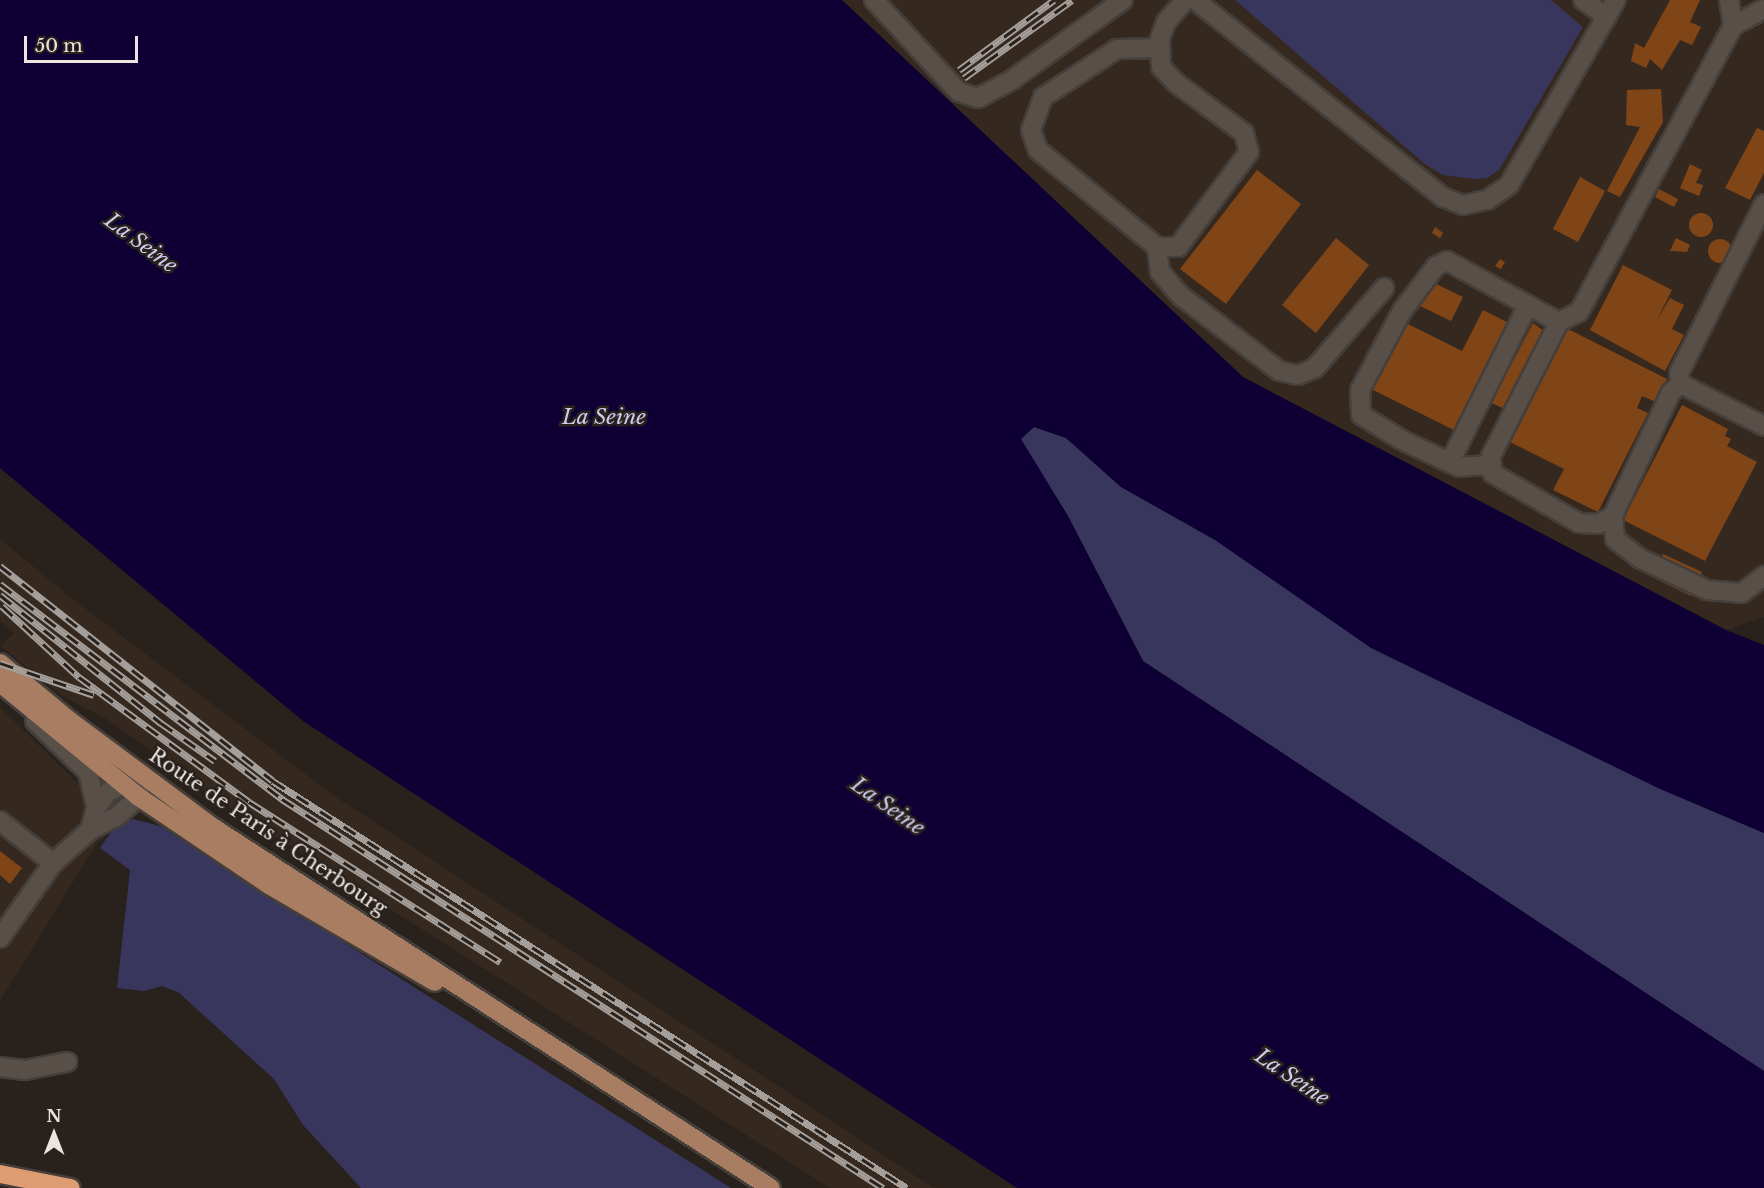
<!DOCTYPE html>
<meta charset="utf-8">
<style>
body{margin:0}
#map{position:relative;width:1764px;height:1188px;overflow:hidden;background:#29211c;font-family:"Libre Baskerville",serif}
div>[style]{position:absolute}
.built>*{inset:0;background:#35281f}
.green>*{inset:0;background:#39365d}
.water>*{inset:0;background:#0e0034}
.building>*{inset:0;background:#804517}
.round{border-radius:50%}
.roads{filter:drop-shadow(2px 0 #453f3b) drop-shadow(-2px 0 #453f3b) drop-shadow(0 2px #453f3b) drop-shadow(0 -2px #453f3b)}
.minor>*{height:18px;margin:-9px;padding:0 9px;transform-origin:9px;border-radius:9px;background:#584f49}
.major>*{height:18px;margin:-9px;padding:0 9px;transform-origin:9px;border-radius:9px;background:#a87d61}
.highway>*{height:18px;margin:-9px;padding:0 9px;transform-origin:9px;border-radius:9px;background:#dd9c71}
.rail>*{height:7px;margin-top:-3.5px;transform-origin:0;background:repeating-linear-gradient(90deg,#29211c 0 14px,#a59f9b 0 28px);box-sizing:border-box;border-block:2px solid #a59f9b}
span{translate:-50% -50%;white-space:nowrap;text-align:center;line-height:1.15;-webkit-text-stroke:5px #29211c;paint-order:stroke}
.street-label{font-size:20px;color:#ebe5e2}
.water-label{font-size:21px;color:#ccccf1;font-style:italic}
.north{position:absolute;left:24px;top:1104px;width:60px;height:60px;-webkit-text-stroke:4px #29211c;paint-order:stroke;rotate:0deg;font-size:16px;font-weight:700;line-height:24px;text-align:center;color:#ebe5e2}
.north::after{content:'';display:block;margin:auto;width:21px;height:27px;background:#ebe5e2;clip-path:polygon(50% 0,100% 100%,50% 72%,0 100%)}
.scale{position:absolute;left:24px;top:36px;width:114px;height:27px;box-sizing:border-box;border:3px solid #ebe5e2;border-top:0;padding-left:8px;font-size:18px;line-height:21px;white-space:nowrap;color:#ebe5e2;-webkit-text-stroke:4px #29211c;paint-order:stroke}
</style>
<div id="map">
<div class="built">
<div style="clip-path:polygon(842px 0,1764px 0,1764px 617px,1726px 630px,1243px 377px)"></div>
<div style="clip-path:polygon(0 539px,69px 596px,333px 795px,934px 1188px,830px 1188px,237px 812px,108px 720px,64px 697px,0 646px,14px 633px,0 621px)"></div>
<div style="clip-path:polygon(0 707px,118px 823px,95px 846px,0 1001px)"></div>
</div>
<div class="green">
<div style="clip-path:polygon(1235px 0,1551px 0,1583px 27px,1499px 170px,1487px 178px,1474px 179px,1443px 175px,1426px 165px)"></div>
<div style="clip-path:polygon(1034px 427px,1066px 438px,1121px 487px,1658px 788px,1764px 833px,1764px 1071px,1143px 661px,1068px 516px,1020px 439px)"></div>
<div style="clip-path:polygon(133px 819px,160px 826px,731px 1188px,361px 1188px,303px 1125px,274px 1079px,178px 992px,162px 986px,144px 991px,117px 988px,130px 870px,100px 848px,114px 828px)"></div>
</div>
<div class="water">
<div style="clip-path:polygon(0 0,842px 0,1243px 377px,1726px 630px,1764px 645px,1764px 833px,1658px 788px,1371px 648px,1215px 540px,1121px 487px,1066px 438px,1034px 427px,1021px 439px,1068px 516px,1143px 661px,1764px 1071px,1764px 1188px,1017px 1188px,303px 721px,0 468px)"></div>
</div>
<div class="building">
<div style="clip-path:polygon(1670px 0,1700px 0,1690px 22px,1701px 27px,1692px 45px,1680px 40px,1662px 70px,1650px 59px,1646px 68px,1631px 61px,1635px 43px,1644px 48px)"></div>
<div style="clip-path:polygon(1661px 89px,1663px 122px,1620px 197px,1607px 191px,1640px 127px,1626px 125px,1627px 90px)"></div>
<div style="clip-path:polygon(1757px 128px,1764px 131px,1764px 173px,1750px 200px,1725px 188px)"></div>
<div style="clip-path:polygon(1690px 164px,1702px 170px,1696px 183px,1703px 185px,1699px 196px,1680px 188px)"></div>
<div style="clip-path:polygon(1257px 170px,1301px 204px,1226px 304px,1180px 269px)"></div>
<div style="clip-path:polygon(1580px 177px,1605px 191px,1578px 242px,1553px 229px)"></div>
<div style="clip-path:polygon(1659px 189px,1678px 199px,1674px 207px,1655px 197px)"></div>
<div class="round" style="left:1689px;top:213px;width:24px;height:24px"></div>
<div style="clip-path:polygon(1435px 227px,1443px 233px,1440px 238px,1432px 233px)"></div>
<div style="clip-path:polygon(1336px 238px,1369px 265px,1316px 333px,1282px 305px)"></div>
<div style="clip-path:polygon(1676px 238px,1690px 245px,1687px 252px,1670px 251px)"></div>
<div class="round" style="left:1708px;top:239px;width:24px;height:24px"></div>
<div style="clip-path:polygon(1500px 259px,1505px 262px,1501px 269px,1495px 266px)"></div>
<div style="clip-path:polygon(1623px 265px,1672px 290px,1657px 320px,1670px 298px,1684px 305px,1672px 329px,1684px 335px,1665px 371px,1590px 330px)"></div>
<div style="clip-path:polygon(1428px 280px,1463px 297px,1451px 321px,1416px 304px)"></div>
<div style="clip-path:polygon(1483px 310px,1511px 324px,1456px 431px,1373px 390px,1367px 352px,1374px 339px,1406px 323px,1462px 351px)"></div>
<div style="clip-path:polygon(1533px 323px,1544px 331px,1505px 409px,1491px 403px)"></div>
<div style="clip-path:polygon(1566px 328px,1667px 379px,1656px 402px,1642px 396px,1637px 408px,1648px 413px,1598px 512px,1553px 490px,1564px 469px,1510px 442px)"></div>
<div style="clip-path:polygon(1682px 405px,1728px 429px,1725px 436px,1731px 439px,1727px 446px,1757px 462px,1705px 561px,1623px 520px)"></div>
<div style="clip-path:polygon(1663px 554px,1702px 572px,1691px 596px,1652px 577px)"></div>
<div style="clip-path:polygon(0 851px,22px 868px,10px 884px,0 875px)"></div>
</div>
<div class="roads">
<div class="minor">
<div style="left:874px;top:0;width:125px;rotate:47.3deg"></div>
<div style="left:959px;top:92px;width:20px;rotate:18deg"></div>
<div style="left:978px;top:98px;width:40px;rotate:-28deg"></div>
<div style="left:1013px;top:79px;width:135px;rotate:-35.7deg"></div>
<div style="left:1195px;top:0;width:317px;rotate:38.5deg"></div>
<div style="left:1443px;top:197px;width:22px;rotate:22deg"></div>
<div style="left:1463px;top:205px;width:25px;rotate:-12deg"></div>
<div style="left:1487px;top:200px;width:27px;rotate:-34deg"></div>
<div style="left:1509px;top:185px;width:214px;rotate:-60deg"></div>
<div style="left:1583px;top:0;width:29px;rotate:35deg"></div>
<div style="left:1729px;top:0;width:26px;rotate:81deg"></div>
<div style="left:1159px;top:48px;width:42px;rotate:178.6deg"></div>
<div style="left:1117px;top:49px;width:88px;rotate:147deg"></div>
<div style="left:1043px;top:97px;width:35px;rotate:110deg"></div>
<div style="left:1031px;top:130px;width:21px;rotate:71deg"></div>
<div style="left:1038px;top:150px;width:154px;rotate:39.2deg"></div>
<div style="left:1157px;top:247px;width:21px"></div>
<div style="left:1178px;top:247px;width:119px;rotate:-53.2deg"></div>
<div style="left:1249px;top:152px;width:20px;rotate:-105deg"></div>
<div style="left:1244px;top:133px;width:84px;rotate:-143.7deg"></div>
<div style="left:1176px;top:83px;width:22px;rotate:-133deg"></div>
<div style="left:1161px;top:67px;width:28px;rotate:-92deg"></div>
<div style="left:1160px;top:39px;width:18px;rotate:-71deg"></div>
<div style="left:1166px;top:22px;width:29px;rotate:-49deg"></div>
<div style="left:1764px;top:204px;width:189px;rotate:116.7deg"></div>
<div style="left:1679px;top:373px;width:11px;rotate:80deg"></div>
<div style="left:1681px;top:384px;width:93px;rotate:26.8deg"></div>
<div style="left:1157px;top:247px;width:25px;rotate:83deg"></div>
<div style="left:1160px;top:272px;width:32px;rotate:49deg"></div>
<div style="left:1181px;top:296px;width:123px;rotate:37.4deg"></div>
<div style="left:1279px;top:371px;width:19px;rotate:12deg"></div>
<div style="left:1298px;top:375px;width:18px;rotate:-22deg"></div>
<div style="left:1315px;top:368px;width:106px;rotate:-49.2deg"></div>
<div style="left:1681px;top:384px;width:13px;rotate:141deg"></div>
<div style="left:1671px;top:392px;width:137px;rotate:115.1deg"></div>
<div style="left:1613px;top:516px;width:17px;rotate:152deg"></div>
<div style="left:1598px;top:524px;width:19px;rotate:-177deg"></div>
<div style="left:1579px;top:523px;width:100px;rotate:-150.1deg"></div>
<div style="left:1492px;top:473px;width:17px;rotate:-93deg"></div>
<div style="left:1491px;top:456px;width:150px;rotate:-63.1deg"></div>
<div style="left:1559px;top:322px;width:22px;rotate:-27deg"></div>
<div style="left:1579px;top:312px;width:325px;rotate:-61.7deg"></div>
<div style="left:1733px;top:26px;width:35px;rotate:-29deg"></div>
<div style="left:1450px;top:462px;width:175px;rotate:-63.6deg"></div>
<div style="left:1492px;top:465px;width:33px;rotate:177deg"></div>
<div style="left:1459px;top:467px;width:63px;rotate:-154.7deg"></div>
<div style="left:1402px;top:440px;width:48px;rotate:-148.6deg"></div>
<div style="left:1361px;top:415px;width:25px;rotate:-92deg"></div>
<div style="left:1360px;top:390px;width:89px;rotate:-62deg"></div>
<div style="left:1402px;top:311px;width:56px;rotate:-52.9deg"></div>
<div style="left:1436px;top:266px;width:12px;rotate:-24deg"></div>
<div style="left:1447px;top:261px;width:128px;rotate:28.6deg"></div>
<div style="left:1613px;top:516px;width:23px;rotate:85deg"></div>
<div style="left:1615px;top:539px;width:31px;rotate:38deg"></div>
<div style="left:1639px;top:558px;width:75px;rotate:25.2deg"></div>
<div style="left:1707px;top:590px;width:35px;rotate:5deg"></div>
<div style="left:1742px;top:593px;width:28px;rotate:-38deg"></div>
<div style="left:35px;top:721px;width:74px;rotate:43.9deg"></div>
<div style="left:88px;top:772px;width:37px;rotate:77deg"></div>
<div style="left:0;top:821px;width:68px;rotate:38.4deg"></div>
<div style="left:53px;top:863px;width:50px;rotate:-41.7deg"></div>
<div style="left:90px;top:830px;width:29px;rotate:-27deg"></div>
<div style="left:116px;top:817px;width:30px;rotate:-41deg"></div>
<div style="left:139px;top:797px;width:23px;rotate:-85deg"></div>
<div style="left:141px;top:774px;width:38px;rotate:151deg"></div>
<div style="left:108px;top:792px;width:20px;rotate:127deg"></div>
<div style="left:96px;top:808px;width:23px;rotate:105deg"></div>
<div style="left:0;top:938px;width:92px;rotate:-54.8deg"></div>
<div style="left:0;top:1067px;width:25px;rotate:7deg"></div>
<div style="left:25px;top:1070px;width:43px;rotate:-10.8deg"></div>
</div>
<div class="major">
<div style="left:0;top:663px;width:89px;rotate:39.6deg"></div>
<div style="left:69px;top:720px;width:181px;rotate:36.7deg"></div>
<div style="left:214px;top:828px;width:663px;rotate:32.88deg"></div>
<div style="left:0;top:683px;width:180px;rotate:39.4deg"></div>
<div style="left:139px;top:797px;width:157px;rotate:34.1deg"></div>
<div style="left:269px;top:885px;width:192px;rotate:30.3deg"></div>
</div>
<div class="highway">
<div style="left:0;top:1174px;width:72px;rotate:11.2deg"></div>
</div>
</div>
<div class="rail">
<div style="left:959px;top:70px;width:118px;rotate:-36.4deg"></div>
<div style="left:964px;top:78px;width:133px;rotate:-35.8deg"></div>
<div style="left:0;top:566px;width:347px;rotate:38.2deg"></div>
<div style="left:273px;top:781px;width:753px;rotate:32.7deg"></div>
<div style="left:0;top:584px;width:355px;rotate:37.3deg"></div>
<div style="left:282px;top:799px;width:716px;rotate:32.91deg"></div>
<div style="left:0;top:595px;width:206px;rotate:38.5deg"></div>
<div style="left:161px;top:723px;width:66px;rotate:35.1deg"></div>
<div style="left:2px;top:606px;width:105px;rotate:42.7deg"></div>
<div style="left:79px;top:677px;width:211px;rotate:36.3deg"></div>
<div style="left:249px;top:802px;width:298px;rotate:32.5deg"></div>
<div style="left:0;top:663px;width:99px;rotate:18.8deg"></div>
</div>
<div class="street-label">
<span style="left:268px;top:832px;rotate:34deg">Route de Paris à Cherbourg</span>
</div>
<div class="water-label">
<span style="left:141px;top:243px;rotate:37deg">La Seine</span>
<span style="left:604px;top:417px">La Seine</span>
<span style="left:888px;top:806px;rotate:35deg">La Seine</span>
<span style="left:1292px;top:1077px;rotate:34deg">La Seine</span>
</div>
<div class="north">N</div>
<div class="scale">50 m</div>
</div>
